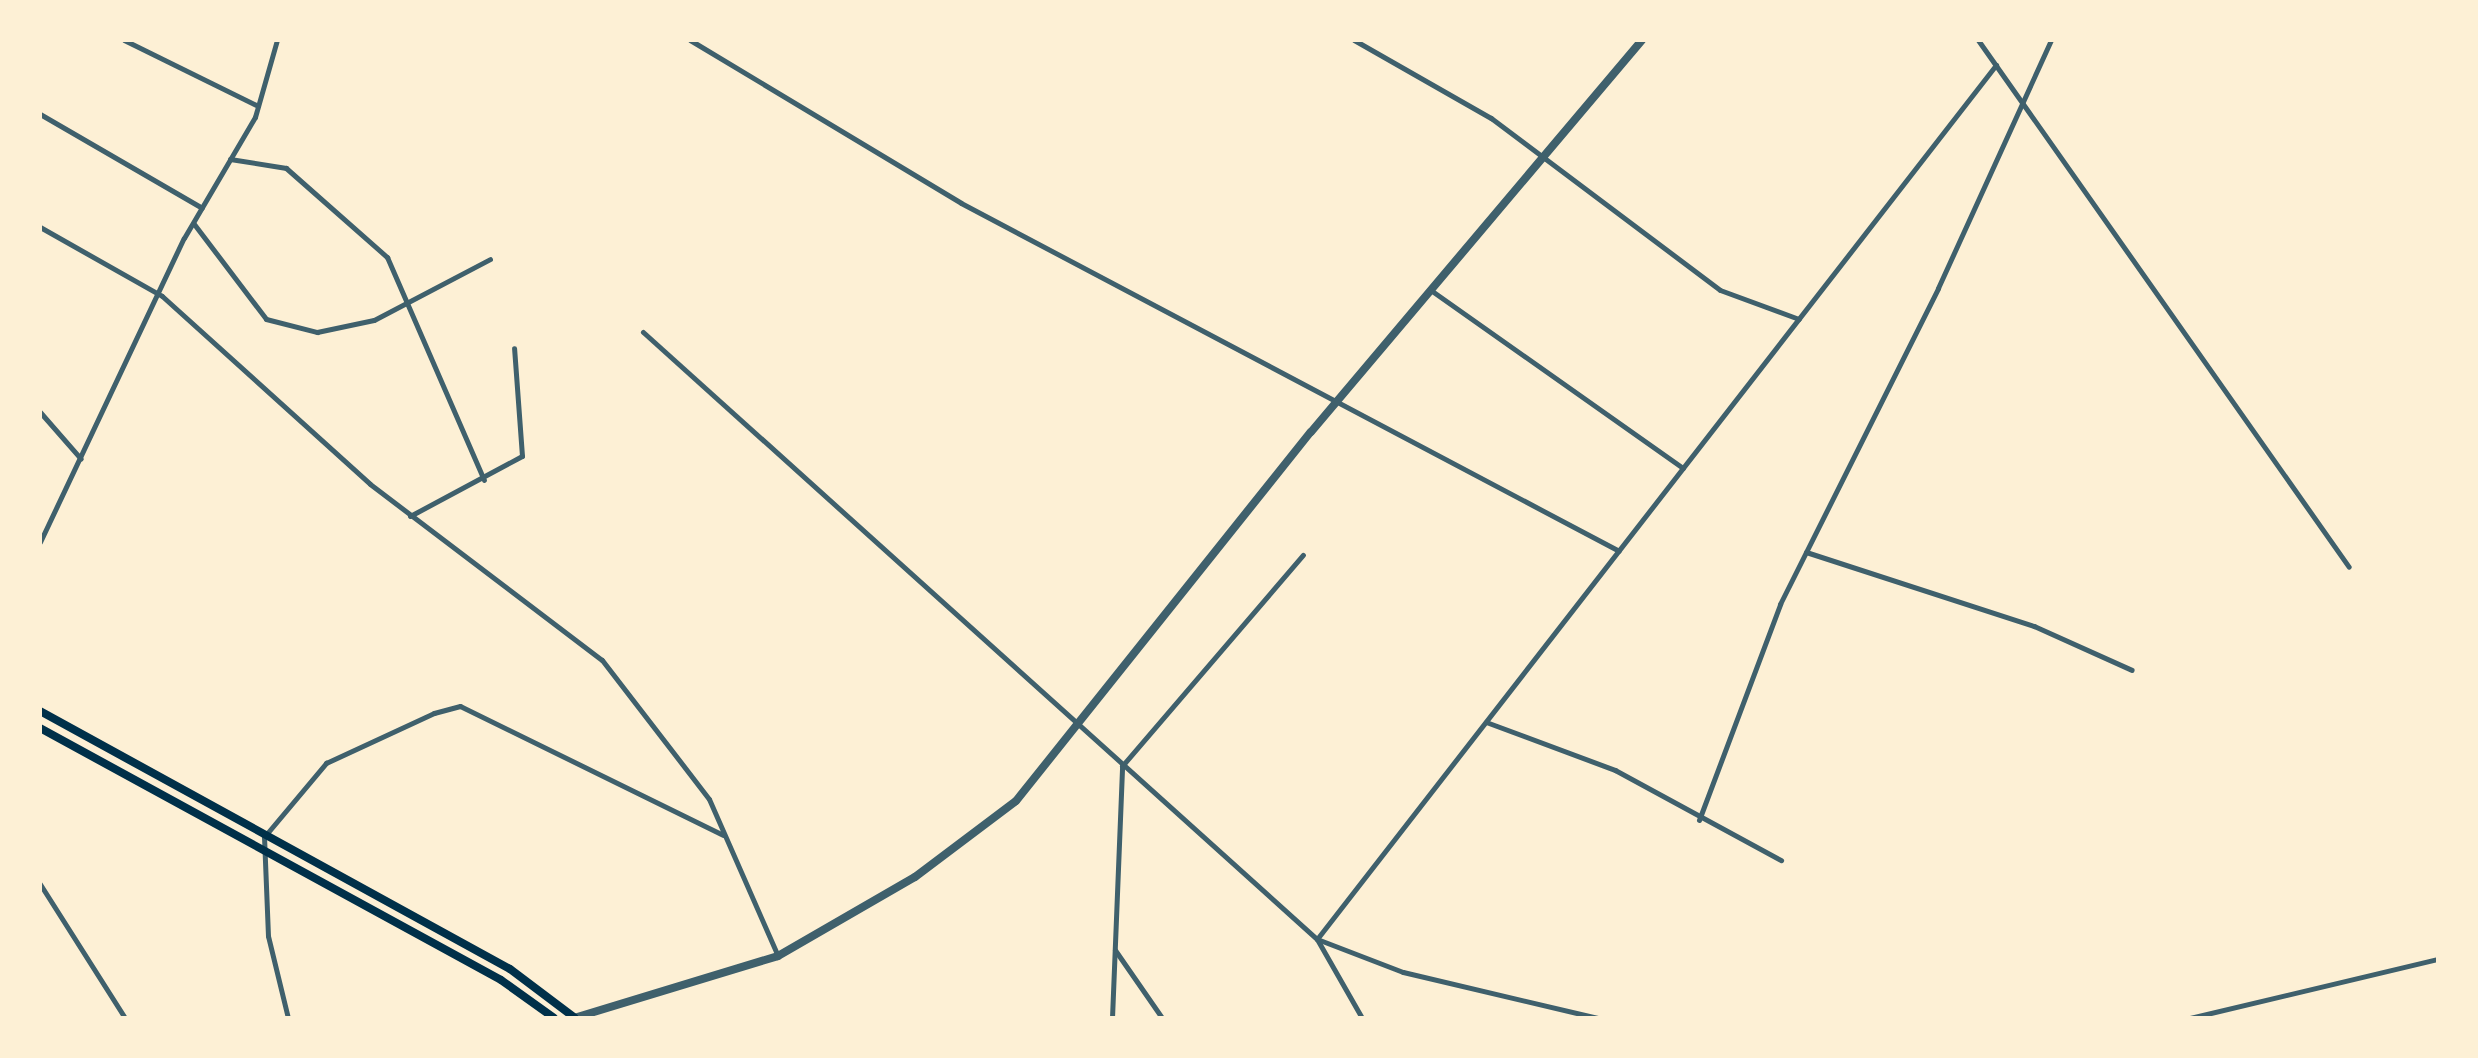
<!DOCTYPE html>
<style>
body{margin:0}
#map{position:relative;width:2478px;height:1058px;overflow:hidden;background:#fdf0d5;font-family:Montserrat,sans-serif}
div>[style]{position:absolute}
.minor>*{height:5px;margin:-2.5px;padding:0 2.5px;transform-origin:2.5px;border-radius:2.5px;background:#3f606c}
.tertiary>*{height:8px;margin:-4px;padding:0 4px;transform-origin:4px;border-radius:4px;background:#3f606c}
.secondary>*{height:8px;margin:-4px;padding:0 4px;transform-origin:4px;border-radius:4px;background:#003049}
span{translate:-50% -50%;white-space:nowrap;text-align:center;line-height:1.15;-webkit-text-stroke:8px #fdf0d5;paint-order:stroke}
.frame{position:absolute;inset:0;border:42px solid #fdf0d5;pointer-events:none}
</style>
<div id="map">
<div class="minor">
<div style="left:124px;top:40px;width:149px;rotate:26.2deg"></div>
<div style="left:690px;top:40px;width:316px;rotate:31deg"></div>
<div style="left:961px;top:203px;width:744px;rotate:27.87deg"></div>
<div style="left:1354px;top:40px;width:158px;rotate:29.7deg"></div>
<div style="left:1491px;top:118px;width:286px;rotate:36.9deg"></div>
<div style="left:1720px;top:290px;width:84px;rotate:20.2deg"></div>
<div style="left:1978px;top:40px;width:644px;rotate:54.86deg"></div>
<div style="left:40px;top:114px;width:187px;rotate:30.1deg"></div>
<div style="left:230px;top:159px;width:57px;rotate:9.1deg"></div>
<div style="left:286px;top:168px;width:135px;rotate:41.4deg"></div>
<div style="left:387px;top:257px;width:243px;rotate:66.5deg"></div>
<div style="left:194px;top:224px;width:119px;rotate:52.8deg"></div>
<div style="left:266px;top:319px;width:53px;rotate:14.3deg"></div>
<div style="left:317px;top:332px;width:58px;rotate:-11.9deg"></div>
<div style="left:374px;top:320px;width:131px;rotate:-27.7deg"></div>
<div style="left:40px;top:227px;width:140px;rotate:29.5deg"></div>
<div style="left:162px;top:296px;width:280px;rotate:42.1deg"></div>
<div style="left:370px;top:484px;width:291px;rotate:37.2deg"></div>
<div style="left:602px;top:660px;width:175px;rotate:52.4deg"></div>
<div style="left:709px;top:799px;width:171px;rotate:66.3deg"></div>
<div style="left:1432px;top:291px;width:307px;rotate:35.2deg"></div>
<div style="left:643px;top:332px;width:907px;rotate:42.01deg"></div>
<div style="left:1317px;top:939px;width:92px;rotate:21deg"></div>
<div style="left:1403px;top:972px;width:200px;rotate:13.3deg"></div>
<div style="left:40px;top:412px;width:62px;rotate:48.9deg"></div>
<div style="left:410px;top:516px;width:127px;rotate:-28.2deg"></div>
<div style="left:522px;top:456px;width:108px;rotate:-94.2deg"></div>
<div style="left:40px;top:542px;width:336px;rotate:-64.7deg"></div>
<div style="left:184px;top:238px;width:140px;rotate:-59.6deg"></div>
<div style="left:255px;top:117px;width:80px;rotate:-74.1deg"></div>
<div style="left:1806px;top:552px;width:240px;rotate:18deg"></div>
<div style="left:2034px;top:626px;width:107px;rotate:24.2deg"></div>
<div style="left:1486px;top:722px;width:138px;rotate:20.4deg"></div>
<div style="left:1615px;top:770px;width:189px;rotate:28.5deg"></div>
<div style="left:1699px;top:820px;width:231px;rotate:-69.4deg"></div>
<div style="left:1780px;top:604px;width:353px;rotate:-63.4deg"></div>
<div style="left:1938px;top:288px;width:273px;rotate:-65.5deg"></div>
<div style="left:40px;top:884px;width:159px;rotate:57.6deg"></div>
<div style="left:1115px;top:950px;width:83px;rotate:55.3deg"></div>
<div style="left:288px;top:1018px;width:84px;rotate:-103.7deg"></div>
<div style="left:268px;top:936px;width:99px;rotate:-92.3deg"></div>
<div style="left:264px;top:837px;width:97px;rotate:-50deg"></div>
<div style="left:326px;top:763px;width:119px;rotate:-24.8deg"></div>
<div style="left:434px;top:713px;width:27px;rotate:-15deg"></div>
<div style="left:460px;top:706px;width:293px;rotate:26.1deg"></div>
<div style="left:1112px;top:1018px;width:252px;rotate:-87.7deg"></div>
<div style="left:1122px;top:766px;width:278px;rotate:-49.4deg"></div>
<div style="left:1362px;top:1018px;width:91px;rotate:-119.7deg"></div>
<div style="left:1317px;top:939px;width:1107px;rotate:-52.16deg"></div>
<div style="left:2190px;top:1018px;width:255px;rotate:-13.4deg"></div>
</div>
<div class="tertiary">
<div style="left:574px;top:1018px;width:213px;rotate:-16.9deg"></div>
<div style="left:778px;top:956px;width:158px;rotate:-30deg"></div>
<div style="left:915px;top:877px;width:126px;rotate:-37deg"></div>
<div style="left:1016px;top:801px;width:472px;rotate:-51.4deg"></div>
<div style="left:1311px;top:432px;width:513px;rotate:-49.82deg"></div>
</div>
<div class="secondary">
<div style="left:40px;top:711px;width:536px;rotate:28.76deg"></div>
<div style="left:510px;top:969px;width:81px;rotate:37deg"></div>
<div style="left:40px;top:728px;width:525px;rotate:28.66deg"></div>
<div style="left:501px;top:980px;width:65px;rotate:35.6deg"></div>
</div>
<div class="frame"></div>
</div>
